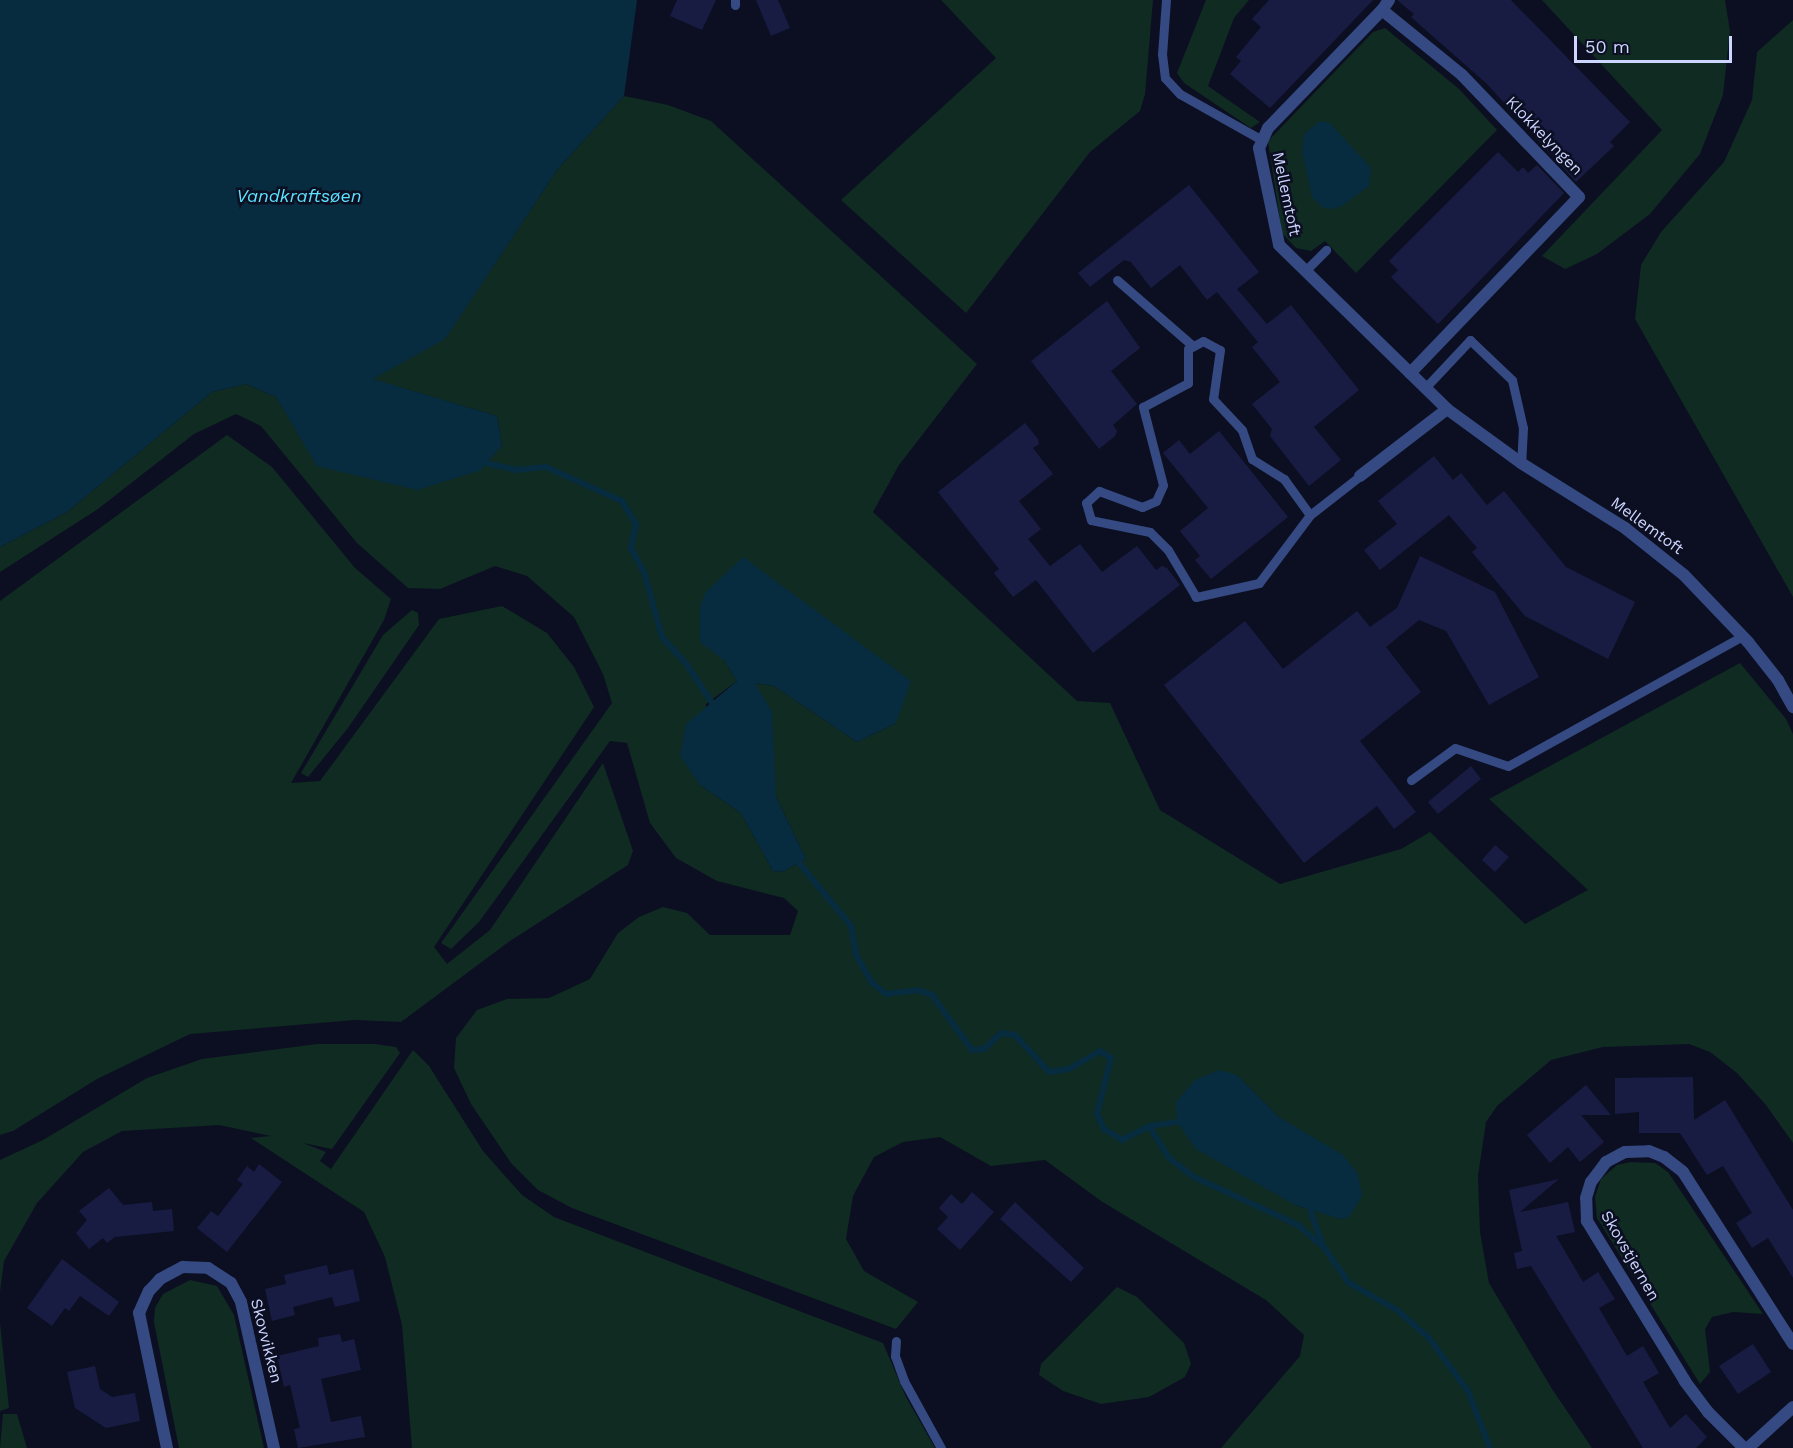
<!DOCTYPE html>
<meta charset="utf-8">
<style>
body{margin:0}
#map{position:relative;width:1793px;height:1448px;overflow:hidden;background:#0c0f21;font-family:"Work Sans",sans-serif}
div>[style]{position:absolute}
.green>*{inset:0;background:#0f2b22}
.water>*{inset:0;background:#072c3f}
.stream>*{height:6px;margin:-3px;padding:0 3px;transform-origin:3px;border-radius:3px;background:#072c3f}
.building>*{inset:0;background:#181c43}
.lane>*{height:9px;margin:-4.5px;padding:0 4.5px;transform-origin:4.5px;border-radius:4.5px;background:#354982}
.street>*{height:12px;margin:-6px;padding:0 6px;transform-origin:6px;border-radius:6px;background:#354982}
span{translate:-50% -50%;white-space:nowrap;text-align:center;line-height:1.15;-webkit-text-stroke:5px #0c0f21;paint-order:stroke}
.street-label{font-size:16px;color:#cdd6ff}
.water-label{font-size:18px;color:#5be4ff;font-style:italic}
.scale{position:absolute;left:1574px;top:36px;width:158px;height:27px;box-sizing:border-box;border:3px solid #cdd6ff;border-top:0;padding-left:8px;font-size:18px;line-height:21px;white-space:nowrap;color:#cdd6ff;-webkit-text-stroke:4px #0c0f21;paint-order:stroke}
</style>
<div id="map">
<div class="green">
<div style="clip-path:polygon(941px 0,1153px 0,1145px 94px,1140px 111px,1090px 152px,966px 313px,841px 200px,996px 58px)"></div>
<div style="clip-path:polygon(1206px 0,1249px 0,1234px 18px,1208px 86px,1260px 122px,1251px 128px,1184px 83px,1177px 73px)"></div>
<div style="clip-path:polygon(1542px 0,1725px 0,1730px 31px,1723px 95px,1700px 154px,1650px 214px,1597px 254px,1565px 269px,1542px 256px,1662px 130px)"></div>
<div style="clip-path:polygon(1793px 20px,1793px 597px,1635px 319px,1641px 265px,1661px 232px,1724px 162px,1752px 100px,1757px 52px)"></div>
<div style="clip-path:polygon(1385px 28px,1459px 89px,1497px 130px,1356px 273px,1325px 241px,1311px 251px,1296px 248px,1282px 233px,1268px 141px,1373px 32px)"></div>
<div style="clip-path:polygon(evenodd,624px 96px,668px 105px,711px 121px,977px 364px,899px 465px,873px 512px,1077px 701px,1110px 703px,1160px 810px,1280px 884px,1401px 849px,1430px 832px,1525px 924px,1588px 890px,1489px 799px,1740px 663px,1786px 719px,1793px 734px,1793px 1143px,1766px 1105px,1737px 1073px,1710px 1052px,1689px 1044px,1603px 1047px,1551px 1060px,1497px 1106px,1486px 1122px,1478px 1176px,1480px 1232px,1489px 1283px,1552px 1389px,1592px 1448px,1221px 1448px,1300px 1356px,1304px 1335px,1266px 1300px,1101px 1201px,1045px 1160px,991px 1166px,940px 1137px,903px 1142px,874px 1157px,853px 1196px,846px 1239px,864px 1271px,918px 1302px,896px 1329px,572px 1208px,538px 1190px,511px 1163px,471px 1104px,454px 1068px,456px 1038px,477px 1010px,507px 999px,549px 998px,590px 979px,618px 933px,639px 917px,663px 907px,687px 913px,710px 935px,790px 935px,798px 911px,784px 898px,717px 881px,676px 858px,650px 823px,627px 743px,610px 741px,479px 922px,451px 949px,441px 943px,612px 703px,603px 674px,574px 617px,527px 576px,495px 566px,440px 589px,408px 588px,357px 543px,261px 426px,236px 414px,194px 434px,98px 509px,0 572px,0 547px,67px 512px,212px 392px,246px 384px,276px 397px,318px 466px,481px 469px,502px 445px,497px 416px,372px 379px,445px 338px,557px 170px,624px 96px,724px 660px,896px 723px,857px 742px,774px 686px,755px 683px,776px 797px,806px 859px,782px 872px,773px 871px,741px 813px,700px 785px,706px 704px,737px 681px,724px 660px,624px 96px,1237px 1075px,1279px 1117px,1306px 1135px,1341px 1219px,1295px 1205px,1237px 1075px)"></div>
<div style="clip-path:polygon(227px 435px,272px 467px,355px 568px,391px 599px,384px 620px,291px 783px,320px 781px,439px 619px,502px 606px,547px 633px,574px 667px,594px 707px,434px 947px,447px 964px,490px 930px,603px 763px,633px 851px,628px 865px,510px 941px,401px 1022px,355px 1020px,190px 1034px,97px 1079px,13px 1131px,0 1135px,0 601px)"></div>
<div style="clip-path:polygon(412px 610px,418px 613px,419px 625px,348px 728px,308px 777px,301px 773px,383px 635px)"></div>
<div style="clip-path:polygon(317px 1044px,375px 1044px,396px 1047px,400px 1053px,332px 1149px,303px 1143px,326px 1152px,320px 1161px,331px 1169px,413px 1050px,429px 1066px,483px 1151px,522px 1195px,554px 1217px,883px 1343px,906px 1397px,935px 1448px,412px 1448px,402px 1325px,385px 1257px,364px 1212px,251px 1138px,271px 1136px,219px 1125px,122px 1131px,83px 1152px,37px 1203px,4px 1261px,0 1292px,0 1160px,43px 1140px,147px 1078px,202px 1059px)"></div>
<div style="clip-path:polygon(1631px 1162px,1655px 1163px,1668px 1172px,1763px 1314px,1733px 1312px,1712px 1317px,1705px 1329px,1710px 1372px,1700px 1384px,1597px 1218px,1595px 1197px,1601px 1179px,1617px 1165px)"></div>
<div style="clip-path:polygon(190px 1280px,217px 1286px,234px 1315px,264px 1448px,179px 1448px,154px 1322px,155px 1308px,163px 1294px)"></div>
<div style="clip-path:polygon(1117px 1287px,1137px 1297px,1184px 1343px,1191px 1364px,1185px 1377px,1149px 1397px,1101px 1404px,1063px 1391px,1039px 1375px,1041px 1364px)"></div>
<div style="clip-path:polygon(0 1323px,9px 1408px,0 1411px)"></div>
<div style="clip-path:polygon(3px 1414px,17px 1414px,27px 1448px,0 1448px)"></div>
</div>
<div class="water">
<div style="clip-path:polygon(0 0,637px 0,624px 96px,557px 170px,445px 339px,373px 379px,497px 416px,502px 445px,481px 470px,417px 490px,317px 466px,276px 397px,246px 384px,212px 392px,67px 512px,0 547px)"></div>
<div style="clip-path:polygon(1320px 121px,1330px 123px,1371px 168px,1369px 186px,1342px 206px,1332px 209px,1323px 208px,1312px 197px,1302px 152px,1304px 134px)"></div>
<div style="clip-path:polygon(743px 557px,911px 681px,896px 723px,857px 742px,774px 686px,755px 683px,772px 712px,776px 797px,806px 859px,782px 872px,773px 871px,741px 813px,700px 785px,680px 756px,686px 724px,737px 681px,724px 660px,700px 642px,700px 606px,706px 592px)"></div>
<div style="clip-path:polygon(1219px 1070px,1237px 1075px,1279px 1117px,1343px 1155px,1358px 1174px,1362px 1196px,1349px 1217px,1340px 1219px,1295px 1205px,1196px 1149px,1177px 1122px,1176px 1102px,1195px 1080px)"></div>
</div>
<div class="stream">
<div style="left:486px;top:463px;width:31px;rotate:13deg"></div>
<div style="left:516px;top:470px;width:30px;rotate:-6deg"></div>
<div style="left:546px;top:467px;width:83px;rotate:24.1deg"></div>
<div style="left:622px;top:501px;width:27px;rotate:59deg"></div>
<div style="left:636px;top:524px;width:25px;rotate:102deg"></div>
<div style="left:631px;top:548px;width:27px;rotate:62deg"></div>
<div style="left:644px;top:572px;width:67px;rotate:74.5deg"></div>
<div style="left:662px;top:637px;width:38px;rotate:48deg"></div>
<div style="left:687px;top:665px;width:49px;rotate:56.6deg"></div>
<div style="left:795px;top:858px;width:88px;rotate:50.5deg"></div>
<div style="left:851px;top:926px;width:29px;rotate:80deg"></div>
<div style="left:856px;top:955px;width:32px;rotate:60deg"></div>
<div style="left:872px;top:983px;width:18px;rotate:38deg"></div>
<div style="left:886px;top:994px;width:31px;rotate:-7deg"></div>
<div style="left:917px;top:990px;width:16px;rotate:18deg"></div>
<div style="left:932px;top:995px;width:68px;rotate:54deg"></div>
<div style="left:972px;top:1050px;width:12px;rotate:-5deg"></div>
<div style="left:984px;top:1049px;width:23px;rotate:-43deg"></div>
<div style="left:1001px;top:1033px;width:14px;rotate:8deg"></div>
<div style="left:1015px;top:1035px;width:50px;rotate:47.4deg"></div>
<div style="left:1049px;top:1072px;width:20px;rotate:-9deg"></div>
<div style="left:1069px;top:1069px;width:36px;rotate:-30deg"></div>
<div style="left:1100px;top:1051px;width:13px;rotate:32deg"></div>
<div style="left:1111px;top:1058px;width:58px;rotate:104deg"></div>
<div style="left:1097px;top:1114px;width:17px;rotate:65deg"></div>
<div style="left:1104px;top:1129px;width:21px;rotate:31deg"></div>
<div style="left:1122px;top:1140px;width:30px;rotate:-27deg"></div>
<div style="left:1149px;top:1126px;width:35px;rotate:-8deg"></div>
<div style="left:1149px;top:1126px;width:36px;rotate:58deg"></div>
<div style="left:1168px;top:1157px;width:33px;rotate:38deg"></div>
<div style="left:1194px;top:1177px;width:115px;rotate:24.8deg"></div>
<div style="left:1298px;top:1225px;width:32px;rotate:41deg"></div>
<div style="left:1308px;top:1204px;width:45px;rotate:70.3deg"></div>
<div style="left:1323px;top:1246px;width:45px;rotate:54.9deg"></div>
<div style="left:1349px;top:1283px;width:55px;rotate:29.4deg"></div>
<div style="left:1397px;top:1310px;width:43px;rotate:41.2deg"></div>
<div style="left:1429px;top:1338px;width:66px;rotate:53.7deg"></div>
<div style="left:1468px;top:1391px;width:61px;rotate:68.9deg"></div>
</div>
<div class="building">
<div style="clip-path:polygon(677px 0,716px 0,702px 30px,670px 16px)"></div>
<div style="clip-path:polygon(756px 0,778px 0,790px 28px,771px 36px)"></div>
<div style="clip-path:polygon(1269px 0,1373px 0,1270px 108px,1230px 74px,1241px 61px,1236px 57px,1261px 27px,1252px 19px)"></div>
<div style="clip-path:polygon(1397px 0,1511px 0,1630px 122px,1610px 142px,1614px 146px,1576px 182px,1487px 84px,1411px 17px,1414px 14px)"></div>
<div style="clip-path:polygon(1498px 152px,1518px 172px,1523px 167px,1528px 173px,1537px 165px,1564px 193px,1438px 324px,1391px 277px,1398px 270px,1389px 261px)"></div>
<div style="clip-path:polygon(1189px 185px,1259px 272px,1237px 289px,1267px 324px,1291px 305px,1359px 390px,1314px 427px,1341px 460px,1309px 486px,1270px 436px,1272px 429px,1252px 404px,1280px 382px,1252px 347px,1258px 342px,1217px 292px,1207px 300px,1180px 265px,1151px 288px,1131px 262px,1124px 260px,1090px 287px,1078px 273px)"></div>
<div style="clip-path:polygon(1107px 301px,1140px 348px,1111px 371px,1137px 404px,1113px 425px,1117px 431px,1115px 436px,1099px 449px,1031px 361px)"></div>
<div style="clip-path:polygon(1025px 423px,1038px 439px,1039px 444px,1033px 448px,1053px 474px,1019px 501px,1041px 529px,1028px 539px,1050px 566px,1080px 544px,1102px 572px,1137px 546px,1156px 570px,1162px 566px,1167px 568px,1180px 585px,1093px 653px,1036px 580px,1013px 597px,994px 573px,999px 569px,938px 492px)"></div>
<div style="clip-path:polygon(1219px 431px,1288px 517px,1211px 579px,1195px 560px,1200px 556px,1180px 531px,1208px 508px,1163px 453px,1179px 440px,1190px 454px)"></div>
<div style="clip-path:polygon(1434px 456px,1453px 480px,1461px 473px,1487px 505px,1504px 491px,1566px 567px,1635px 602px,1608px 659px,1525px 616px,1472px 552px,1477px 548px,1449px 515px,1380px 570px,1364px 550px,1397px 524px,1378px 501px)"></div>
<div style="clip-path:polygon(1420px 556px,1495px 592px,1539px 677px,1489px 705px,1446px 631px,1419px 620px,1386px 647px,1421px 692px,1360px 741px,1416px 812px,1394px 829px,1377px 806px,1304px 863px,1164px 685px,1245px 621px,1283px 669px,1357px 611px,1370px 627px,1397px 608px)"></div>
<div style="clip-path:polygon(1471px 766px,1481px 779px,1438px 814px,1428px 802px)"></div>
<div style="clip-path:polygon(1495px 845px,1509px 857px,1495px 872px,1482px 860px)"></div>
<div style="clip-path:polygon(1693px 1077px,1694px 1120px,1725px 1100px,1793px 1210px,1793px 1278px,1768px 1238px,1752px 1248px,1736px 1223px,1752px 1213px,1723px 1166px,1707px 1175px,1680px 1133px,1639px 1133px,1639px 1112px,1615px 1114px,1615px 1078px)"></div>
<div style="clip-path:polygon(1586px 1085px,1611px 1115px,1581px 1115px,1604px 1142px,1580px 1162px,1568px 1147px,1550px 1163px,1527px 1135px)"></div>
<div style="clip-path:polygon(259px 1164px,282px 1182px,227px 1252px,197px 1228px,211px 1211px,218px 1216px,243px 1184px,237px 1180px,247px 1166px,254px 1172px)"></div>
<div style="clip-path:polygon(1559px 1179px,1520px 1212px,1568px 1202px,1575px 1232px,1556px 1236px,1583px 1282px,1598px 1272px,1615px 1299px,1599px 1308px,1627px 1356px,1643px 1346px,1659px 1373px,1643px 1382px,1670px 1428px,1686px 1414px,1707px 1437px,1696px 1448px,1643px 1448px,1531px 1266px,1517px 1269px,1514px 1253px,1522px 1251px,1509px 1190px)"></div>
<div style="clip-path:polygon(109px 1188px,123px 1205px,152px 1202px,153px 1211px,172px 1209px,174px 1231px,115px 1237px,107px 1243px,103px 1238px,89px 1249px,76px 1233px,87px 1220px,79px 1211px)"></div>
<div style="clip-path:polygon(972px 1192px,994px 1212px,960px 1250px,937px 1229px,948px 1217px,939px 1208px,951px 1194px,962px 1204px)"></div>
<div style="clip-path:polygon(1015px 1202px,1084px 1268px,1071px 1282px,1000px 1219px)"></div>
<div style="clip-path:polygon(62px 1259px,119px 1302px,109px 1316px,80px 1296px,69px 1311px,65px 1308px,52px 1326px,27px 1308px)"></div>
<div style="clip-path:polygon(327px 1265px,329px 1275px,353px 1269px,360px 1301px,335px 1307px,332px 1297px,293px 1307px,295px 1315px,272px 1321px,265px 1289px,286px 1284px,284px 1275px)"></div>
<div style="clip-path:polygon(340px 1334px,342px 1342px,354px 1339px,361px 1370px,321px 1379px,331px 1422px,361px 1416px,365px 1437px,298px 1448px,294px 1429px,300px 1428px,290px 1385px,284px 1387px,277px 1356px,319px 1346px,318px 1338px)"></div>
<div style="clip-path:polygon(1753px 1344px,1771px 1372px,1738px 1394px,1719px 1366px)"></div>
<div style="clip-path:polygon(95px 1366px,100px 1389px,112px 1397px,135px 1393px,140px 1421px,106px 1428px,75px 1408px,67px 1372px)"></div>
</div>
<div class="lane">
<div style="left:735px;top:0;width:5px;rotate:90deg"></div>
<div style="left:1166px;top:0;width:54px;rotate:94.2deg"></div>
<div style="left:1162px;top:54px;width:24px;rotate:83deg"></div>
<div style="left:1165px;top:78px;width:22px;rotate:47deg"></div>
<div style="left:1180px;top:94px;width:94px;rotate:29.3deg"></div>
<div style="left:1305px;top:271px;width:30px;rotate:-45deg"></div>
<div style="left:1117px;top:280px;width:101px;rotate:41deg"></div>
<div style="left:1425px;top:388px;width:66px;rotate:-46.8deg"></div>
<div style="left:1470px;top:340px;width:58px;rotate:43.6deg"></div>
<div style="left:1512px;top:380px;width:49px;rotate:77.1deg"></div>
<div style="left:1523px;top:428px;width:35px;rotate:93deg"></div>
<div style="left:1310px;top:515px;width:85px;rotate:126.9deg"></div>
<div style="left:1259px;top:583px;width:65px;rotate:167.5deg"></div>
<div style="left:1196px;top:597px;width:55px;rotate:-120.8deg"></div>
<div style="left:1168px;top:550px;width:25px;rotate:-135deg"></div>
<div style="left:1150px;top:532px;width:60px;rotate:-168.5deg"></div>
<div style="left:1091px;top:520px;width:18px;rotate:-106deg"></div>
<div style="left:1086px;top:503px;width:18px;rotate:-43deg"></div>
<div style="left:1099px;top:491px;width:46px;rotate:20.4deg"></div>
<div style="left:1142px;top:507px;width:15px;rotate:-23deg"></div>
<div style="left:1156px;top:501px;width:17px;rotate:-66deg"></div>
<div style="left:1163px;top:485px;width:81px;rotate:-104.4deg"></div>
<div style="left:1143px;top:407px;width:51px;rotate:-28.1deg"></div>
<div style="left:1188px;top:383px;width:34px;rotate:-90deg"></div>
<div style="left:1188px;top:349px;width:17px;rotate:-28deg"></div>
<div style="left:1203px;top:341px;width:19px;rotate:28deg"></div>
<div style="left:1220px;top:350px;width:49px;rotate:98.1deg"></div>
<div style="left:1213px;top:399px;width:42px;rotate:46.9deg"></div>
<div style="left:1242px;top:430px;width:31px;rotate:71deg"></div>
<div style="left:1252px;top:459px;width:38px;rotate:32deg"></div>
<div style="left:1284px;top:479px;width:44px;rotate:54.2deg"></div>
<div style="left:1310px;top:515px;width:63px;rotate:-38deg"></div>
<div style="left:1411px;top:780px;width:54px;rotate:-36deg"></div>
<div style="left:1455px;top:748px;width:56px;rotate:18.8deg"></div>
<div style="left:1508px;top:766px;width:269px;rotate:-29deg"></div>
<div style="left:896px;top:1341px;width:15px;rotate:94deg"></div>
<div style="left:895px;top:1356px;width:27px;rotate:70deg"></div>
<div style="left:904px;top:1381px;width:77px;rotate:61.1deg"></div>
</div>
<div class="street">
<div style="left:1389px;top:0;width:12px;rotate:125deg"></div>
<div style="left:1382px;top:10px;width:103px;rotate:39.1deg"></div>
<div style="left:1462px;top:75px;width:169px;rotate:46.2deg"></div>
<div style="left:1579px;top:197px;width:244px;rotate:133.8deg"></div>
<div style="left:1382px;top:10px;width:164px;rotate:134deg"></div>
<div style="left:1268px;top:128px;width:22px;rotate:114deg"></div>
<div style="left:1259px;top:148px;width:99px;rotate:78.3deg"></div>
<div style="left:1279px;top:245px;width:235px;rotate:44.3deg"></div>
<div style="left:1447px;top:409px;width:92px;rotate:36.1deg"></div>
<div style="left:1521px;top:463px;width:123px;rotate:32deg"></div>
<div style="left:1625px;top:528px;width:75px;rotate:38.5deg"></div>
<div style="left:1684px;top:575px;width:93px;rotate:46.3deg"></div>
<div style="left:1748px;top:642px;width:48px;rotate:51.7deg"></div>
<div style="left:1778px;top:680px;width:31px;rotate:61deg"></div>
<div style="left:1360px;top:476px;width:110px;rotate:-37.6deg"></div>
<div style="left:167px;top:1448px;width:138px;rotate:-101.7deg"></div>
<div style="left:139px;top:1313px;width:24px;rotate:-66deg"></div>
<div style="left:149px;top:1291px;width:16px;rotate:-47deg"></div>
<div style="left:160px;top:1279px;width:26px;rotate:-28deg"></div>
<div style="left:183px;top:1267px;width:25px;rotate:2deg"></div>
<div style="left:208px;top:1268px;width:27px;rotate:33deg"></div>
<div style="left:231px;top:1283px;width:21px;rotate:62deg"></div>
<div style="left:241px;top:1302px;width:150px;rotate:77.3deg"></div>
<div style="left:1744px;top:1448px;width:51px;rotate:-135deg"></div>
<div style="left:1708px;top:1412px;width:39px;rotate:-127deg"></div>
<div style="left:1685px;top:1381px;width:188px;rotate:-121.5deg"></div>
<div style="left:1587px;top:1221px;width:23px;rotate:-92deg"></div>
<div style="left:1586px;top:1198px;width:17px;rotate:-73deg"></div>
<div style="left:1591px;top:1182px;width:25px;rotate:-53deg"></div>
<div style="left:1606px;top:1162px;width:21px;rotate:-28deg"></div>
<div style="left:1625px;top:1152px;width:24px;rotate:-2deg"></div>
<div style="left:1649px;top:1151px;width:16px;rotate:22deg"></div>
<div style="left:1664px;top:1157px;width:24px;rotate:38deg"></div>
<div style="left:1683px;top:1172px;width:204px;rotate:57.4deg"></div>
<div style="left:1748px;top:1448px;width:61px;rotate:-42.3deg"></div>
</div>
<div class="street-label">
<span style="left:1544px;top:136px;rotate:46deg">Klokkelyngen</span>
<span style="left:1286px;top:194px;rotate:78deg">Mellemtoft</span>
<span style="left:1647px;top:526px;rotate:36deg">Mellemtoft</span>
<span style="left:1630px;top:1256px;rotate:60deg">Skovstjernen</span>
<span style="left:266px;top:1341px;rotate:76deg">Skovvikken</span>
</div>
<div class="water-label">
<span style="left:299px;top:196px">Vandkraftsøen</span>
</div>
<div class="scale">50 m</div>
</div>
